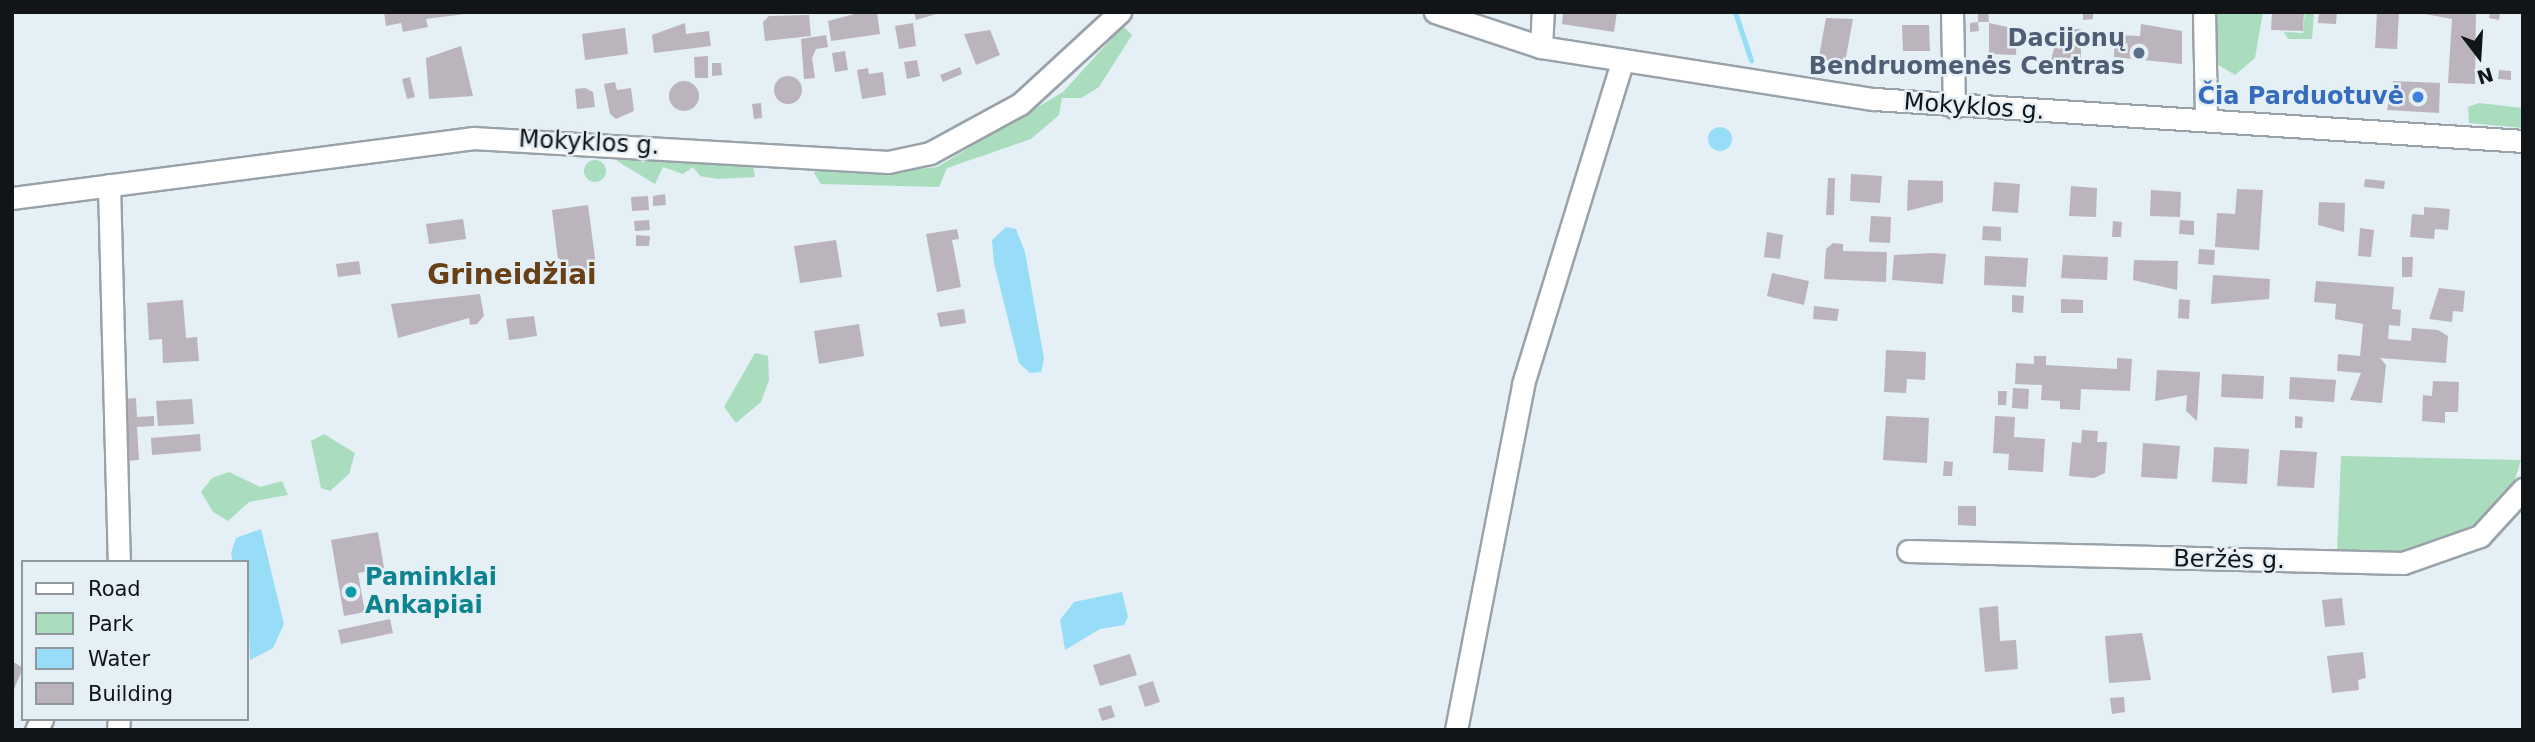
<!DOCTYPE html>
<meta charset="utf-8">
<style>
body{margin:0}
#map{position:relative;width:2535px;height:742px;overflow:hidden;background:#e5eff6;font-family:"DejaVu Sans",sans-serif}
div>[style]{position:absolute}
.green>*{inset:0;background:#a9ddbe}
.round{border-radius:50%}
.water>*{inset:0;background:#98ddf7}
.stream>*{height:5px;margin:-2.5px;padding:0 2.5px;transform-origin:2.5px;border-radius:2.5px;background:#98ddf7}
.building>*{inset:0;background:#bcb4bc}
.roads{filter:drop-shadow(2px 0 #99a2a9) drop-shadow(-2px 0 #99a2a9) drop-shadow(0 2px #99a2a9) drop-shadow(0 -2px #99a2a9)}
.minor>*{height:21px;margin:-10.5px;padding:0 10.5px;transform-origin:10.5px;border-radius:10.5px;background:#fff}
.dots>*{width:19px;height:19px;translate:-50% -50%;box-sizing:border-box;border:4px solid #e5eff6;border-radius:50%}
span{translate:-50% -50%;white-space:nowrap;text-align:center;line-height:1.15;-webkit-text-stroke:5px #e5eff6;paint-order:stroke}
.service-label{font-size:24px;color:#4e5e75;font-weight:700}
.right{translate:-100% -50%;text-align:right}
.shop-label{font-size:24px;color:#366cbe;font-weight:700}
.street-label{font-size:24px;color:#121518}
.culture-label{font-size:24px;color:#0d838f;font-weight:700}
.left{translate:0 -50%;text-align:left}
.quarter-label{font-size:28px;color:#694015;font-weight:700}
.frame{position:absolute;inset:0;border:14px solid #121518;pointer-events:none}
.legend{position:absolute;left:21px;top:560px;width:228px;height:161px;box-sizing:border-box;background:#e5eff6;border:2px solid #91989d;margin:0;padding:9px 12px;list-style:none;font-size:21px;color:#121518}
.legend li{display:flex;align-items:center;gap:14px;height:35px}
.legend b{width:35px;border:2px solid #91989d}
.north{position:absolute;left:2444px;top:21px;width:70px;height:70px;-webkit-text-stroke:5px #e5eff6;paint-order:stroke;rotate:163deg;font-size:19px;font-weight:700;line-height:28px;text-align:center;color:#121518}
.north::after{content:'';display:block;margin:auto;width:24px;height:32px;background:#121518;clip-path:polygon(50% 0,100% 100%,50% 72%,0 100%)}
</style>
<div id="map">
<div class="green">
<div style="clip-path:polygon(2214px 12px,2263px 12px,2255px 58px,2235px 75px,2215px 63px)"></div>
<div style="clip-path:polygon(2305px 12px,2314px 12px,2312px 39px,2288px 39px,2284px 32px,2303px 33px)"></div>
<div style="clip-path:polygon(1123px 26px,1132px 35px,1099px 87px,1081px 98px,1062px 98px,1059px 115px,1031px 139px,947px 168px,939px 187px,821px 184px,814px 173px,818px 168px,875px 173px,937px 167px,1063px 92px)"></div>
<div style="clip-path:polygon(2479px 103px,2523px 108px,2523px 128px,2469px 123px,2468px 107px)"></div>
<div style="clip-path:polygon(619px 151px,638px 154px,643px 163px,650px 153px,683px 153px,691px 161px,741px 160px,753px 165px,755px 177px,717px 179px,700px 176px,693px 167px,683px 174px,663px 167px,655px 184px,617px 161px)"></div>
<div class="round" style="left:584px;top:160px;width:22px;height:22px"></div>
<div style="clip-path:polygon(755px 353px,768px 356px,769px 380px,761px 402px,736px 423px,724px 407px)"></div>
<div style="clip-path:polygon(324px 434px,355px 453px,349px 474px,330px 491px,321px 488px,311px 441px)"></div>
<div style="clip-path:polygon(2341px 456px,2521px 460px,2509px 498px,2489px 518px,2422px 550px,2385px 556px,2337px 553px)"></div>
<div style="clip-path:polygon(229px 472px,260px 487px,282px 481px,288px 495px,249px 502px,228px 521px,213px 512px,201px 492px,212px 478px)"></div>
</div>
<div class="water">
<div class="round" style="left:1708px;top:127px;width:24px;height:24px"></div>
<div style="clip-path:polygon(1006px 227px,1016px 229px,1025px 252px,1044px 359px,1041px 372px,1030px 373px,1019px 363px,994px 263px,992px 240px)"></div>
<div style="clip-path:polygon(261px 529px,284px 624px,273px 648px,250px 660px,247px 562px,233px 562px,231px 553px,236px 538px)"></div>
<div style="clip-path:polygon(1122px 592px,1128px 617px,1124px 625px,1100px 629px,1065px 650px,1060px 620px,1074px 602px)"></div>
</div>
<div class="stream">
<div style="left:1735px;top:12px;width:51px;rotate:71.6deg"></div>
</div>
<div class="building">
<div style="clip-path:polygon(384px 12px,473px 12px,473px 13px,426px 19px,428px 27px,403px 32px,401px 23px,386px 26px)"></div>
<div style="clip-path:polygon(862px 12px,877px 12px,880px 34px,831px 41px,828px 21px)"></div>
<div style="clip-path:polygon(914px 12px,940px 12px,940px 13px,916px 20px)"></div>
<div style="clip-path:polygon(1563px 12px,1617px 12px,1614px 32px,1562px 24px)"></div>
<div style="clip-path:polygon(1978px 12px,1988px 12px,1989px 22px,1978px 22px)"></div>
<div style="clip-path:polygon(2083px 12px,2093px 12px,2093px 19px,2083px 20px)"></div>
<div style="clip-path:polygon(2304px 12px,2303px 31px,2271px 30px,2272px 13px)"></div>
<div style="clip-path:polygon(2319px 12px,2337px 12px,2336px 24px,2318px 23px)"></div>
<div style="clip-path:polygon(2377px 12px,2399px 12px,2397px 49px,2375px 48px)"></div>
<div style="clip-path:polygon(2414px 12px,2476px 12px,2475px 84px,2448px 83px,2452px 19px)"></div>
<div style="clip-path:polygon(2490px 12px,2500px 12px,2499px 20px,2489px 18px)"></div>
<div style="clip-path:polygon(809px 15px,811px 36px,765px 41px,763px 22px,769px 16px)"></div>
<div style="clip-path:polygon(1826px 18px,1853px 19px,1845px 62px,1818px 62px)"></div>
<div style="clip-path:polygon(1978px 22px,1979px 31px,1970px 32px,1970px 23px)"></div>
<div style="clip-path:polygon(685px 23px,686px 34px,709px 31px,711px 46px,654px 53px,652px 35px)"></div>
<div style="clip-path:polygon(913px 23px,916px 46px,899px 49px,895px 26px)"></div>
<div style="clip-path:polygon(1989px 23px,2017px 29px,2016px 55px,1989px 54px)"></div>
<div style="clip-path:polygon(2141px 24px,2182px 31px,2182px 64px,2114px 57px,2115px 35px,2140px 36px)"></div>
<div style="clip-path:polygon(1902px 25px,1929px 25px,1930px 51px,1903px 51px)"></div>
<div style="clip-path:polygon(625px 28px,628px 54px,585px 60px,582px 34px)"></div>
<div style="clip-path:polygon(2058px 29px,2081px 29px,2081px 61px,2051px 61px)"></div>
<div style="clip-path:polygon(990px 30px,1000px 55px,976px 65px,964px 34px)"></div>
<div style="clip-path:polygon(826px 35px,828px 47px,816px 49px,812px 58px,815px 78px,804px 79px,801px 39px)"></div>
<div style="clip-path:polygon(461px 46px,473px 96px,429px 99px,426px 58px)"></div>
<div style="clip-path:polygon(845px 51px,848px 70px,835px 72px,832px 53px)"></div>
<div style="clip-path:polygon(708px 56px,708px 78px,695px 78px,694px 57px)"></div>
<div style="clip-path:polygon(917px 60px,920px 76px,907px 79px,904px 62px)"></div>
<div style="clip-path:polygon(712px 63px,721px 63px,722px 75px,712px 76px)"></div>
<div style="clip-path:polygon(960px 67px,962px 74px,943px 82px,940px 75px)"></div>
<div style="clip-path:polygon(868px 68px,869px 74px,883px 72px,886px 95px,862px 99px,857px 70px)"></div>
<div style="clip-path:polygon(2499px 70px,2511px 71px,2511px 80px,2498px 79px)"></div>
<div class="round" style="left:774px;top:76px;width:28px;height:28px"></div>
<div style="clip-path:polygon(410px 77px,415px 97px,407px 99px,402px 79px)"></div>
<div style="clip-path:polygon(2393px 81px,2440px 83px,2439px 113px,2387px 110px)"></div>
<div class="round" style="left:669px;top:81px;width:30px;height:30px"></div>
<div style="clip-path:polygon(615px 82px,617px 90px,631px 88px,634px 111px,616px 119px,610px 114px,604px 84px)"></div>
<div style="clip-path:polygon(585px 88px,593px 92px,595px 107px,577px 109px,575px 89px)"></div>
<div style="clip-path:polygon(761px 103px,762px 118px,754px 119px,752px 104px)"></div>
<div style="clip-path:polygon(1851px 174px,1882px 176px,1880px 203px,1850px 201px)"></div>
<div style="clip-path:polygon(1828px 178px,1835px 178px,1834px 215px,1826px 215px)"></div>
<div style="clip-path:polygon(2365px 179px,2385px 181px,2384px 189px,2364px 187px)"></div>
<div style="clip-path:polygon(1908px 180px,1943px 181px,1943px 202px,1907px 211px)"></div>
<div style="clip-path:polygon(1994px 182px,2020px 184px,2018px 213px,1992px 211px)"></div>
<div style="clip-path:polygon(2071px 186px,2097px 188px,2096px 217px,2069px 216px)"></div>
<div style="clip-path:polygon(2237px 189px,2263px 190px,2259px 250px,2215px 247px,2217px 213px,2235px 214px)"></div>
<div style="clip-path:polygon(2151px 190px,2181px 192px,2180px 217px,2150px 216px)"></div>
<div style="clip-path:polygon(665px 194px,666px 205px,653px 206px,653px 196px)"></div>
<div style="clip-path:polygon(648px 196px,649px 210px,632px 211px,631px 197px)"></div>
<div style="clip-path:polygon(2319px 202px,2345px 203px,2344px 232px,2318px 225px)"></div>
<div style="clip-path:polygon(588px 205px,597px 273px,560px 277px,552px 210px)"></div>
<div style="clip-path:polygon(2424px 207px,2450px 209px,2448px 230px,2435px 229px,2434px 239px,2410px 237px,2412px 214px,2424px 215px)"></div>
<div style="clip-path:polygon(1871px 216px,1891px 217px,1890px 243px,1869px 242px)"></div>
<div style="clip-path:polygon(463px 219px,466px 239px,429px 244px,426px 224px)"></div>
<div style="clip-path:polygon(649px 220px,650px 230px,635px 231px,634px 221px)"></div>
<div style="clip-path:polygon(2180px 220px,2194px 221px,2194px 235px,2179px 234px)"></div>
<div style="clip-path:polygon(2113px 221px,2122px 222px,2121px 237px,2112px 237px)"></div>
<div style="clip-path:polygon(1983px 226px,2001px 227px,2001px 241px,1982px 240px)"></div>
<div style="clip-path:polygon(2360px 228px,2374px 230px,2371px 257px,2358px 256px)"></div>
<div style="clip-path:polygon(957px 229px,959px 239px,952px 240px,961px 287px,937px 292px,926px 234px)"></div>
<div style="clip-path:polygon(1767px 232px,1783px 235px,1780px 259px,1764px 257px)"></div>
<div style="clip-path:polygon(636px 235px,650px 236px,649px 246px,636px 246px)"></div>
<div style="clip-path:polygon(836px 240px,842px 277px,800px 283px,794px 246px)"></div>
<div style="clip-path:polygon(1833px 243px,1843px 244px,1843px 251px,1887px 252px,1886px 282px,1824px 279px,1826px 249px)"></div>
<div style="clip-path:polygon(2199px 249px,2215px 250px,2214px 265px,2198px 264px)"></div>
<div style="clip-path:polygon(1933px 253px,1946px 254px,1943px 284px,1892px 280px,1894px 255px)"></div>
<div style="clip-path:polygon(2063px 255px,2108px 257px,2107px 280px,2061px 278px)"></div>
<div style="clip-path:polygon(1985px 256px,2028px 258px,2026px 287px,1984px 285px)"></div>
<div style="clip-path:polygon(2402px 257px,2413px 257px,2412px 277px,2402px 277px)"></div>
<div style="clip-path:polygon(2134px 260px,2178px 261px,2177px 290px,2133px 280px)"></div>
<div style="clip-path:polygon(359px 261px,361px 274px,338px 277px,336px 264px)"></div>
<div style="clip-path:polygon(1772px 273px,1809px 281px,1804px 305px,1767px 296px)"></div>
<div style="clip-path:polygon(2213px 275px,2270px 279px,2269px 299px,2211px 304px)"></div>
<div style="clip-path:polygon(2316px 281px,2394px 287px,2392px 309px,2401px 310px,2400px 326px,2389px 325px,2388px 339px,2411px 341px,2412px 328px,2438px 330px,2448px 336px,2446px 363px,2380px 358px,2386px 365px,2382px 403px,2350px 400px,2361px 373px,2337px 371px,2338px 354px,2360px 356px,2363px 324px,2335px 319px,2336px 304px,2314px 302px)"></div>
<div style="clip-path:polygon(2439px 288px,2465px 291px,2463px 312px,2453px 311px,2452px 322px,2429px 319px)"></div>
<div style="clip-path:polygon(480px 294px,484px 316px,477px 324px,470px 325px,469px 318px,398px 338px,391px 304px)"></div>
<div style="clip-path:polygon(2012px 295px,2024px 296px,2023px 313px,2012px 312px)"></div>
<div style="clip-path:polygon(2061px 299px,2083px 300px,2083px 313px,2061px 313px)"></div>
<div style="clip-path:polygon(2179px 299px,2190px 300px,2189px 319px,2178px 318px)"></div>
<div style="clip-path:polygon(183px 300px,186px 338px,197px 337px,199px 361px,163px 363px,162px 339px,149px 340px,147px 303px)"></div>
<div style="clip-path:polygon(1814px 306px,1839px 309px,1837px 321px,1813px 319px)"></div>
<div style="clip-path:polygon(964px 309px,966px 323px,940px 327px,937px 313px)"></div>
<div style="clip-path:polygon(534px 316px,537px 336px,509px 340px,506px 319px)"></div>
<div style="clip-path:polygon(859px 324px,864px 356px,819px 364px,814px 331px)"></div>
<div style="clip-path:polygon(1886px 350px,1926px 352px,1925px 380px,1907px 379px,1906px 393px,1884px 392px)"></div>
<div style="clip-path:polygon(2034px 356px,2046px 356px,2046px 365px,2117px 369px,2117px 358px,2132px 359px,2130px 391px,2081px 389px,2080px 410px,2060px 409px,2060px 401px,2041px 400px,2042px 385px,2015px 384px,2016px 363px,2034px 364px)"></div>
<div style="clip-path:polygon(2157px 370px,2200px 372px,2197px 421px,2186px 411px,2187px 395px,2155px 401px)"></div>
<div style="clip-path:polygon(2222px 374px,2264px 376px,2263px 399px,2221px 397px)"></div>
<div style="clip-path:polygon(2290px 377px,2336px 380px,2334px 402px,2289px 399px)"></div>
<div style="clip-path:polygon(2433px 381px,2459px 382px,2458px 412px,2445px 412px,2445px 423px,2422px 421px,2423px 395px,2432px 396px)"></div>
<div style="clip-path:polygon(2013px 388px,2029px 389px,2028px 409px,2012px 408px)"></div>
<div style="clip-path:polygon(1998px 391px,2007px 391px,2006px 405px,1998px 405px)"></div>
<div style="clip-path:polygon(136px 398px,137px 417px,154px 416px,154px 426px,137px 427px,139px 460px,126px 461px,124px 399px)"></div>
<div style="clip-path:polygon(192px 399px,194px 424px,158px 426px,156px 401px)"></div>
<div style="clip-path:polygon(1886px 416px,1929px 418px,1927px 463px,1883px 460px)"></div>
<div style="clip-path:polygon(1995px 416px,2015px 417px,2014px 437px,2045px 439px,2043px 472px,2008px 470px,2009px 454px,1993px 453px)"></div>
<div style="clip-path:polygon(2295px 416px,2303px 417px,2302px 428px,2295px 428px)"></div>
<div style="clip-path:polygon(2082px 430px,2098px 431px,2097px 442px,2107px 442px,2105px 473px,2094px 478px,2069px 476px,2072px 442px,2081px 443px)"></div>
<div style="clip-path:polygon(200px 434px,201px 451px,152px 455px,151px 438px)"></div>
<div style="clip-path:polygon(2143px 443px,2180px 446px,2177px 479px,2141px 477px)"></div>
<div style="clip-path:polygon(2214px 447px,2249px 449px,2247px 484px,2212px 482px)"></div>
<div style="clip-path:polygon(2280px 450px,2317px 452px,2314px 488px,2277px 486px)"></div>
<div style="clip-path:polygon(1944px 461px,1953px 462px,1952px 476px,1943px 476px)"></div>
<div style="clip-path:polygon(1958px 506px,1976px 506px,1976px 526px,1958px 525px)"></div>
<div style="clip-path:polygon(378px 532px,384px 568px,358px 573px,365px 612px,344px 616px,331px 540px)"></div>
<div style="clip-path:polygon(2342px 598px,2345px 625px,2325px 627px,2322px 600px)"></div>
<div style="clip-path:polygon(1998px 606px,2000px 641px,2016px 640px,2018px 669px,1985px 672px,1979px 608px)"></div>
<div style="clip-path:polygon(390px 619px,393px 633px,341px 644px,338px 630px)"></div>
<div style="clip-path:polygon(2142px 633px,2151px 680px,2109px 683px,2105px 636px)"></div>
<div style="clip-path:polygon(2363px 652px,2366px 678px,2358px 680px,2359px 690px,2332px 693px,2327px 656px)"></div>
<div style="clip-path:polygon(1130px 654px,1137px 675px,1100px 686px,1093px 665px)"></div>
<div style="clip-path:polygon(12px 661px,23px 668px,12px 694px)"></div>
<div style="clip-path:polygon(1153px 681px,1160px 702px,1145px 707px,1138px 686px)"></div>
<div style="clip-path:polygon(2124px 697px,2125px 712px,2112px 714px,2110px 698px)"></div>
<div style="clip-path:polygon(1111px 705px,1115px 717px,1102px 721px,1098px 709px)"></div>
</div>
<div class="roads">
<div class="minor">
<div style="left:1435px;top:12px;width:112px;rotate:18.3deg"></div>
<div style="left:1541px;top:47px;width:337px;rotate:8.9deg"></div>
<div style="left:1874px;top:99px;width:650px;rotate:3.7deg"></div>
<div style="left:1952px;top:12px;width:95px;rotate:88.8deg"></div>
<div style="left:2204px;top:12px;width:107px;rotate:88.9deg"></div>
<div style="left:1541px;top:47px;width:35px;rotate:-87deg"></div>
<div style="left:109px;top:185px;width:377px;rotate:88.5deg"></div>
<div style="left:12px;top:198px;width:465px;rotate:-7.4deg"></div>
<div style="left:473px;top:138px;width:416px;rotate:3.3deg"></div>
<div style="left:888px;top:162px;width:43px;rotate:-12.1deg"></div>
<div style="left:930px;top:153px;width:102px;rotate:-28.6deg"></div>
<div style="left:1020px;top:104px;width:136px;rotate:-42.6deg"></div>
<div style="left:1908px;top:551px;width:495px;rotate:1.4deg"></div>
<div style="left:2403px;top:563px;width:82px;rotate:-19.3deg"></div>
<div style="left:2480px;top:536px;width:64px;rotate:-47.5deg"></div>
<div style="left:36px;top:730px;width:13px;rotate:-61deg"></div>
<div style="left:118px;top:730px;width:11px;rotate:-85deg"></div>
<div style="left:1456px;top:730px;width:352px;rotate:-79deg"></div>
<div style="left:1523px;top:384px;width:337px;rotate:-72.9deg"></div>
</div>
</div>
<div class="dots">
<div style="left:2139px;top:53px;background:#5c6f8a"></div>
<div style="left:2418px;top:97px;background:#3f7fe0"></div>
<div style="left:351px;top:592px;background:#0f9aa8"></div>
</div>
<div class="service-label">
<span class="right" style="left:2125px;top:53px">Dacijonų<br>Bendruomenės Centras</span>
</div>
<div class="shop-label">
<span class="right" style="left:2404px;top:97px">Čia Parduotuvė</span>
</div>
<div class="street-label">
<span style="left:1974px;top:107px;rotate:4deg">Mokyklos g.</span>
<span style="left:589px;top:143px;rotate:3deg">Mokyklos g.</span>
<span style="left:2229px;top:560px;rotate:1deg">Beržės g.</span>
</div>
<div class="culture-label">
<span class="left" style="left:365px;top:592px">Paminklai<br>Ankapiai</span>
</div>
<div class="quarter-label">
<span style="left:512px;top:275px">Grineidžiai</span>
</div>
<div class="frame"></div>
<ul class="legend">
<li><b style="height:9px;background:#fff"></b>Road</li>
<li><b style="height:19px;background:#a9ddbe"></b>Park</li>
<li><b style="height:19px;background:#98ddf7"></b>Water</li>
<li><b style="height:19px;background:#bcb4bc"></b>Building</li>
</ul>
<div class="north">N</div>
</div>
